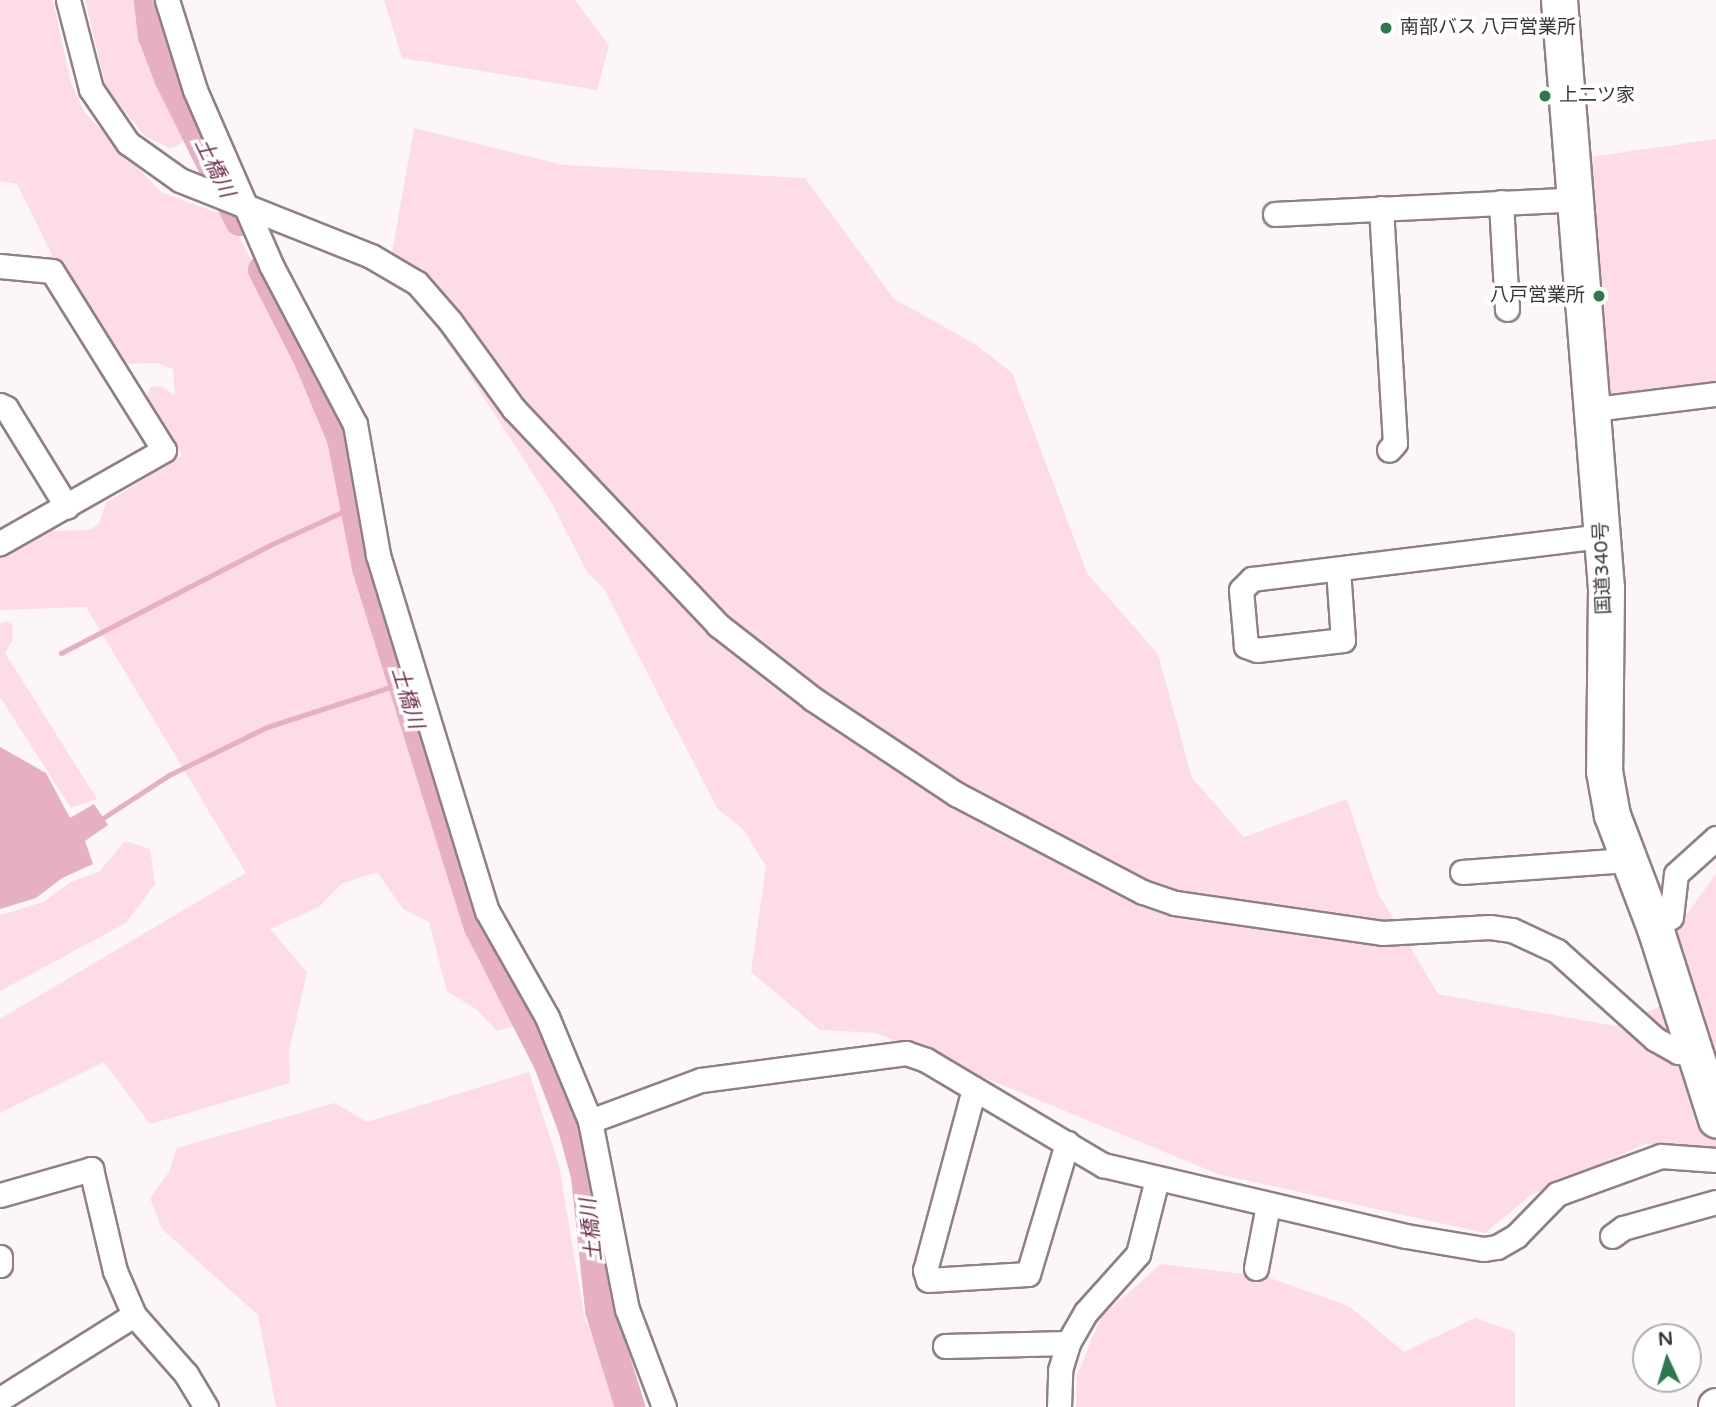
<!DOCTYPE html>
<meta charset="utf-8">
<style>
body{margin:0}
#map{position:relative;width:1716px;height:1407px;overflow:hidden;background:#fdf6f9;font-family:"Varela Round","Noto Sans JP",sans-serif}
div>[style]{position:absolute}
.green>*{inset:0;background:#fddce8}
.water>*{inset:0;background:#e6afc4}
.stream>*{height:5px;margin:-2.5px;padding:0 2.5px;transform-origin:2.5px;border-radius:2.5px;background:#e6afc4}
.river>*{height:30px;margin:-15px;padding:0 15px;transform-origin:15px;border-radius:15px;background:#e6afc4}
.roads{filter:drop-shadow(2px 0 #8f8086) drop-shadow(-2px 0 #8f8086) drop-shadow(0 2px #8f8086) drop-shadow(0 -2px #8f8086)}
.minor>*{height:23px;margin:-11.5px;padding:0 11.5px;transform-origin:11.5px;border-radius:11.5px;background:#fff}
.highway>*{height:35px;margin:-17.5px;padding:0 17.5px;transform-origin:17.5px;border-radius:17.5px;background:#fff}
.dots>*{width:19px;height:19px;translate:-50% -50%;box-sizing:border-box;border:4px solid #fff;border-radius:50%}
span{translate:-50% -50%;white-space:nowrap;text-align:center;line-height:1.15;-webkit-text-stroke:7px #fff;paint-order:stroke}
.poi-label{font-size:19px;color:#3c3638}
.left{translate:0 -50%;text-align:left}
.right{translate:-100% -50%;text-align:right}
.street-label{font-size:19px;color:#3c3638}
.water-label{font-size:21px;color:#6f2e4c;font-style:italic}
.north{position:absolute;left:1632px;top:1323px;width:70px;height:70px;box-sizing:border-box;background:#fff;border:2px solid #b1afaf;border-radius:50%;rotate:356deg;font-size:19px;font-weight:700;line-height:28px;text-align:center;color:#3c3638}
.north::after{content:'';display:block;margin:auto;width:24px;height:32px;background:#2a7a4b;clip-path:polygon(50% 0,100% 100%,50% 72%,0 100%)}
</style>
<div id="map">
<div class="green">
<div style="clip-path:polygon(0 0,53px 0,71px 83px,85px 113px,161px 192px,229px 217px,259px 275px,337px 441px,345px 499px,388px 674px,524px 1023px,497px 1031px,477px 1010px,447px 991px,429px 922px,403px 909px,377px 872px,341px 884px,319px 907px,270px 929px,307px 972px,289px 1052px,290px 1083px,150px 1124px,104px 1062px,0 1113px,0 1019px,246px 873px,86px 607px,0 610px,0 557px,47px 531px,89px 530px,99px 524px,106px 503px,182px 455px,147px 396px,151px 387px,160px 386px,175px 395px,173px 369px,157px 363px,125px 364px,52px 255px,17px 184px,0 181px)"></div>
<div style="clip-path:polygon(85px 0,145px 0,149px 39px,189px 134px,178px 146px,169px 148px,145px 136px,106px 88px)"></div>
<div style="clip-path:polygon(384px 0,575px 0,609px 46px,597px 90px,402px 58px)"></div>
<div style="clip-path:polygon(414px 128px,564px 165px,805px 178px,894px 299px,975px 344px,1012px 373px,1087px 573px,1158px 654px,1192px 778px,1244px 837px,1347px 799px,1378px 893px,1438px 994px,1615px 1026px,1681px 997px,1676px 929px,1716px 874px,1716px 1150px,1645px 1144px,1531px 1195px,1485px 1233px,1218px 1174px,876px 1033px,820px 1030px,751px 972px,766px 867px,744px 830px,717px 808px,604px 589px,587px 572px,550px 500px,463px 365px,410px 290px,389px 270px)"></div>
<div style="clip-path:polygon(1716px 139px,1716px 384px,1608px 400px,1590px 157px)"></div>
<div style="clip-path:polygon(6px 621px,13px 625px,12px 641px,5px 653px,97px 799px,71px 808px,0 697px,0 624px)"></div>
<div style="clip-path:polygon(125px 841px,150px 849px,155px 884px,126px 923px,0 991px,0 915px,43px 902px,71px 882px,99px 872px)"></div>
<div style="clip-path:polygon(529px 1072px,559px 1165px,585px 1320px,628px 1407px,276px 1407px,258px 1315px,162px 1229px,150px 1198px,169px 1172px,177px 1148px,335px 1103px,367px 1122px)"></div>
<div style="clip-path:polygon(1161px 1264px,1267px 1277px,1349px 1306px,1404px 1352px,1475px 1318px,1515px 1332px,1515px 1407px,1076px 1407px,1077px 1375px,1101px 1317px)"></div>
</div>
<div class="water">
<div style="clip-path:polygon(0 747px,46px 773px,70px 818px,94px 804px,108px 825px,85px 841px,93px 864px,62px 878px,36px 898px,0 909px)"></div>
</div>
<div class="stream">
<div style="left:61px;top:653px;width:235px;rotate:-27.3deg"></div>
<div style="left:270px;top:545px;width:91px;rotate:-24.6deg"></div>
<div style="left:103px;top:818px;width:79px;rotate:-33.1deg"></div>
<div style="left:169px;top:775px;width:109px;rotate:-26.1deg"></div>
<div style="left:267px;top:727px;width:139px;rotate:-18deg"></div>
</div>
<div class="river">
<div style="left:149px;top:0;width:36px;rotate:84deg"></div>
<div style="left:153px;top:36px;width:45px;rotate:69.1deg"></div>
<div style="left:169px;top:78px;width:160px;rotate:63.6deg"></div>
<div style="left:263px;top:270px;width:101px;rotate:62.9deg"></div>
<div style="left:309px;top:360px;width:86px;rotate:67.3deg"></div>
<div style="left:342px;top:439px;width:131px;rotate:79deg"></div>
<div style="left:367px;top:568px;width:376px;rotate:72.7deg"></div>
<div style="left:479px;top:927px;width:154px;rotate:62.9deg"></div>
<div style="left:549px;top:1064px;width:68px;rotate:69.4deg"></div>
<div style="left:573px;top:1128px;width:50px;rotate:74.8deg"></div>
<div style="left:586px;top:1176px;width:135px;rotate:84deg"></div>
<div style="left:600px;top:1310px;width:102px;rotate:72.8deg"></div>
</div>
<div class="roads">
<div class="minor">
<div style="left:68px;top:0;width:92px;rotate:75.5deg"></div>
<div style="left:91px;top:89px;width:65px;rotate:55.6deg"></div>
<div style="left:128px;top:143px;width:64px;rotate:35.4deg"></div>
<div style="left:180px;top:180px;width:206px;rotate:21.7deg"></div>
<div style="left:371px;top:256px;width:53px;rotate:30.4deg"></div>
<div style="left:417px;top:283px;width:50px;rotate:49deg"></div>
<div style="left:450px;top:321px;width:109px;rotate:54deg"></div>
<div style="left:514px;top:409px;width:297px;rotate:46.6deg"></div>
<div style="left:718px;top:625px;width:120px;rotate:37.9deg"></div>
<div style="left:813px;top:699px;width:172px;rotate:33.6deg"></div>
<div style="left:956px;top:794px;width:211px;rotate:27.7deg"></div>
<div style="left:1143px;top:892px;width:34px;rotate:19deg"></div>
<div style="left:1175px;top:903px;width:209px;rotate:8.2deg"></div>
<div style="left:1382px;top:933px;width:108px;rotate:-3.2deg"></div>
<div style="left:1490px;top:927px;width:22px;rotate:8deg"></div>
<div style="left:1512px;top:930px;width:50px;rotate:25deg"></div>
<div style="left:1557px;top:951px;width:132px;rotate:41.9deg"></div>
<div style="left:1655px;top:1039px;width:26px;rotate:29deg"></div>
<div style="left:1678px;top:1052px;width:18px;rotate:3deg"></div>
<div style="left:167px;top:0;width:94px;rotate:72.7deg"></div>
<div style="left:195px;top:90px;width:191px;rotate:66.5deg"></div>
<div style="left:271px;top:265px;width:180px;rotate:62.2deg"></div>
<div style="left:355px;top:424px;width:133px;rotate:80deg"></div>
<div style="left:378px;top:555px;width:372px;rotate:73deg"></div>
<div style="left:487px;top:911px;width:122px;rotate:60.5deg"></div>
<div style="left:547px;top:1017px;width:113px;rotate:67.5deg"></div>
<div style="left:590px;top:1121px;width:192px;rotate:78.9deg"></div>
<div style="left:627px;top:1309px;width:105px;rotate:69.3deg"></div>
<div style="left:1501px;top:202px;width:107px;rotate:86.8deg"></div>
<div style="left:1381px;top:208px;width:235px;rotate:86.6deg"></div>
<div style="left:1395px;top:443px;width:9px;rotate:131deg"></div>
<div style="left:1275px;top:214px;width:302px;rotate:-2.8deg"></div>
<div style="left:0;top:266px;width:52px;rotate:5.5deg"></div>
<div style="left:52px;top:271px;width:211px;rotate:58deg"></div>
<div style="left:164px;top:450px;width:189px;rotate:150.4deg"></div>
<div style="left:0;top:405px;width:7px;rotate:27deg"></div>
<div style="left:6px;top:408px;width:116px;rotate:58.4deg"></div>
<div style="left:1595px;top:409px;width:122px;rotate:-7.1deg"></div>
<div style="left:1338px;top:569px;width:71px;rotate:86deg"></div>
<div style="left:1343px;top:640px;width:87px;rotate:173.4deg"></div>
<div style="left:1257px;top:650px;width:12px;rotate:-160deg"></div>
<div style="left:1246px;top:646px;width:56px;rotate:-95.1deg"></div>
<div style="left:1241px;top:590px;width:16px;rotate:-45deg"></div>
<div style="left:1252px;top:579px;width:354px;rotate:-7deg"></div>
<div style="left:1462px;top:872px;width:165px;rotate:-4.2deg"></div>
<div style="left:1655px;top:928px;width:19px;rotate:-35deg"></div>
<div style="left:1671px;top:917px;width:43px;rotate:-83.4deg"></div>
<div style="left:1676px;top:874px;width:54px;rotate:-42deg"></div>
<div style="left:974px;top:1089px;width:188px;rotate:105.1deg"></div>
<div style="left:925px;top:1270px;width:10px;rotate:73deg"></div>
<div style="left:928px;top:1280px;width:100px;rotate:-3.4deg"></div>
<div style="left:1028px;top:1274px;width:137px;rotate:-73.4deg"></div>
<div style="left:590px;top:1121px;width:118px;rotate:-20.3deg"></div>
<div style="left:701px;top:1080px;width:207px;rotate:-7.5deg"></div>
<div style="left:906px;top:1053px;width:21px;rotate:19deg"></div>
<div style="left:926px;top:1060px;width:206px;rotate:30.7deg"></div>
<div style="left:1103px;top:1165px;width:311px;rotate:13.2deg"></div>
<div style="left:1406px;top:1236px;width:79px;rotate:9.5deg"></div>
<div style="left:1484px;top:1249px;width:13px;rotate:-9deg"></div>
<div style="left:1497px;top:1247px;width:22px;rotate:-30deg"></div>
<div style="left:1516px;top:1236px;width:59px;rotate:-45.7deg"></div>
<div style="left:1557px;top:1194px;width:111px;rotate:-20.1deg"></div>
<div style="left:1661px;top:1156px;width:55px;rotate:4.2deg"></div>
<div style="left:0;top:1195px;width:95px;rotate:-15.9deg"></div>
<div style="left:91px;top:1169px;width:105px;rotate:76.8deg"></div>
<div style="left:115px;top:1271px;width:48px;rotate:66.6deg"></div>
<div style="left:134px;top:1315px;width:79px;rotate:48.6deg"></div>
<div style="left:186px;top:1374px;width:39px;rotate:59deg"></div>
<div style="left:1612px;top:1236px;width:14px;rotate:-36deg"></div>
<div style="left:1623px;top:1228px;width:97px;rotate:-15.6deg"></div>
<div style="left:0;top:1257px;width:8px;rotate:90deg"></div>
<div style="left:1256px;top:1268px;width:64px;rotate:-79.2deg"></div>
<div style="left:945px;top:1346px;width:123px;rotate:-1.4deg"></div>
<div style="left:0;top:1399px;width:158px;rotate:-32.1deg"></div>
<div style="left:1059px;top:1407px;width:37px;rotate:-88deg"></div>
<div style="left:1060px;top:1370px;width:28px;rotate:-73deg"></div>
<div style="left:1068px;top:1343px;width:36px;rotate:-60deg"></div>
<div style="left:1086px;top:1312px;width:78px;rotate:-48.1deg"></div>
<div style="left:1138px;top:1254px;width:77px;rotate:-75.8deg"></div>
</div>
<div class="highway">
<div style="left:1559px;top:0;width:590px;rotate:85.43deg"></div>
<div style="left:1606px;top:588px;width:183px;rotate:90.6deg"></div>
<div style="left:1604px;top:771px;width:45px;rotate:79.7deg"></div>
<div style="left:1612px;top:815px;width:121px;rotate:69.2deg"></div>
<div style="left:1655px;top:928px;width:201px;rotate:72.3deg"></div>
<div style="left:1716px;top:1407px;width:1px;rotate:-90deg"></div>
</div>
</div>
<div class="dots">
<div style="left:1386px;top:28px;background:#2a7a4b"></div>
<div style="left:1545px;top:96px;background:#2a7a4b"></div>
<div style="left:1599px;top:296px;background:#2a7a4b"></div>
</div>
<div class="poi-label">
<span class="left" style="left:1400px;top:28px">南部バス 八戸営業所</span>
<span class="left" style="left:1559px;top:96px">上二ツ家</span>
<span class="right" style="left:1585px;top:296px">八戸営業所</span>
</div>
<div class="street-label">
<span style="left:1603px;top:568px;rotate:-92deg">国道340号</span>
</div>
<div class="water-label">
<span style="left:214px;top:168px;rotate:64deg">土橋川</span>
<span style="left:407px;top:698px;rotate:73deg">土橋川</span>
<span style="left:592px;top:1230px;rotate:-96deg">土橋川</span>
</div>
<div class="north">N</div>
</div>
